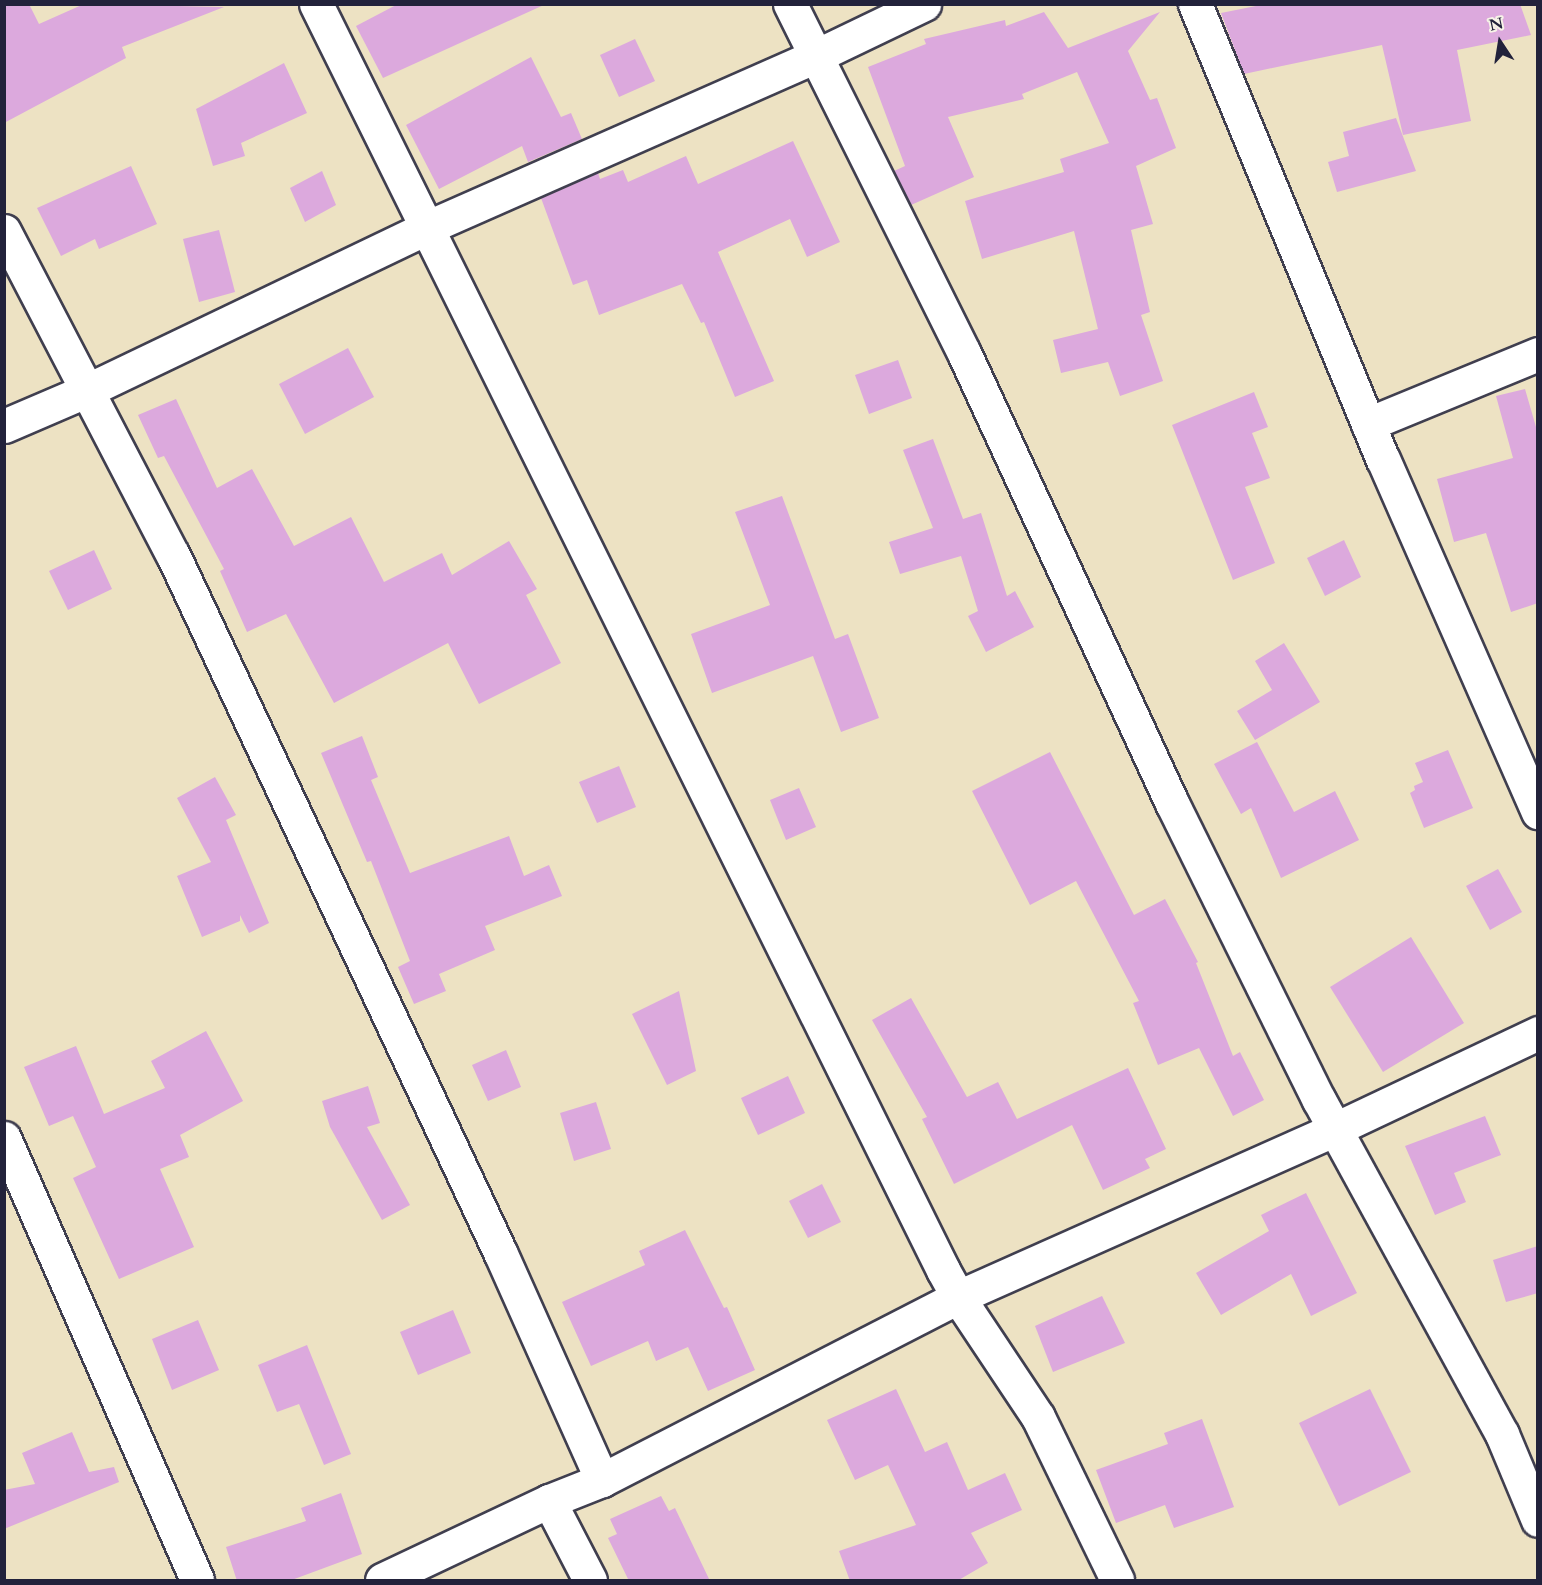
<!DOCTYPE html>
<style>
body{margin:0}
#map{position:relative;width:1542px;height:1585px;overflow:hidden;background:#ede2c3;font-family:Cardo,serif}
div>[style]{position:absolute}
.building>*{inset:0;background:#dca9dd}
.roads{filter:drop-shadow(2px 0 #403f4f) drop-shadow(-2px 0 #403f4f) drop-shadow(0 2px #403f4f) drop-shadow(0 -2px #403f4f)}
.street>*{height:33px;margin:-16.5px;padding:0 16.5px;transform-origin:16.5px;border-radius:16.5px;background:#fff}
span{translate:-50% -50%;white-space:nowrap;text-align:center;line-height:1.15;-webkit-text-stroke:5px #f7f3e8;paint-order:stroke}
.frame{position:absolute;inset:0;border:6px solid #22223b;pointer-events:none}
.north{position:absolute;left:1470px;top:12px;width:60px;height:60px;-webkit-text-stroke:4px #f7f3e8;paint-order:stroke;rotate:348deg;font-size:16px;font-weight:700;line-height:24px;text-align:center;color:#22223b}
.north::after{content:'';display:block;margin:auto;width:21px;height:27px;background:#22223b;clip-path:polygon(50% 0,100% 100%,50% 72%,0 100%)}
</style>
<div id="map">
<div class="building">
<div style="clip-path:polygon(4px 4px,29px 4px,39px 24px,84px 4px,224px 7px,122px 47px,126px 58px,4px 123px)"></div>
<div style="clip-path:polygon(398px 4px,546px 4px,383px 78px,356px 26px)"></div>
<div style="clip-path:polygon(1266px 4px,1520px 4px,1531px 35px,1457px 50px,1471px 121px,1403px 135px,1382px 45px,1244px 74px,1221px 13px)"></div>
<div style="clip-path:polygon(1044px 12px,1068px 48px,1160px 12px,1128px 51px,1150px 100px,1157px 98px,1176px 148px,1136px 166px,1153px 224px,1131px 230px,1150px 312px,1141px 315px,1163px 381px,1120px 396px,1108px 362px,1061px 373px,1053px 340px,1098px 329px,1074px 231px,982px 259px,965px 201px,1064px 172px,1060px 159px,1109px 143px,1077px 72px,1022px 94px,1024px 99px,948px 117px,974px 177px,911px 205px,894px 171px,905px 166px,868px 67px,926px 44px,924px 39px,1005px 20px,1006px 26px)"></div>
<div style="clip-path:polygon(635px 39px,655px 81px,619px 97px,600px 55px)"></div>
<div style="clip-path:polygon(531px 57px,561px 117px,571px 113px,582px 139px,528px 162px,522px 146px,439px 189px,406px 125px)"></div>
<div style="clip-path:polygon(284px 63px,307px 113px,241px 143px,245px 156px,213px 166px,196px 109px)"></div>
<div style="clip-path:polygon(1396px 118px,1416px 171px,1337px 192px,1328px 162px,1349px 156px,1343px 132px)"></div>
<div style="clip-path:polygon(793px 141px,840px 242px,807px 257px,790px 219px,718px 252px,774px 381px,735px 397px,704px 322px,701px 323px,682px 284px,599px 315px,587px 280px,573px 285px,541px 198px,598px 173px,600px 179px,623px 170px,628px 182px,686px 156px,698px 184px)"></div>
<div style="clip-path:polygon(131px 166px,157px 224px,99px 249px,95px 239px,61px 256px,37px 208px)"></div>
<div style="clip-path:polygon(322px 171px,336px 205px,305px 222px,290px 188px)"></div>
<div style="clip-path:polygon(219px 230px,235px 292px,199px 302px,183px 239px)"></div>
<div style="clip-path:polygon(348px 348px,374px 397px,305px 434px,279px 384px)"></div>
<div style="clip-path:polygon(898px 360px,912px 398px,869px 414px,855px 375px)"></div>
<div style="clip-path:polygon(1525px 389px,1538px 434px,1538px 603px,1511px 612px,1486px 533px,1454px 542px,1437px 479px,1513px 458px,1496px 396px)"></div>
<div style="clip-path:polygon(1254px 392px,1268px 427px,1252px 433px,1270px 478px,1245px 487px,1275px 563px,1233px 580px,1172px 425px)"></div>
<div style="clip-path:polygon(176px 399px,217px 488px,252px 469px,294px 546px,351px 517px,384px 582px,442px 553px,452px 575px,509px 541px,537px 589px,526px 595px,561px 663px,479px 704px,448px 643px,334px 703px,286px 614px,247px 632px,220px 571px,224px 569px,164px 456px,158px 458px,138px 415px)"></div>
<div style="clip-path:polygon(933px 439px,963px 519px,981px 513px,1007px 596px,1015px 591px,1034px 627px,986px 652px,968px 616px,978px 611px,961px 556px,900px 574px,889px 542px,933px 528px,903px 450px)"></div>
<div style="clip-path:polygon(782px 496px,835px 639px,848px 634px,879px 718px,841px 732px,813px 656px,712px 693px,691px 634px,770px 605px,735px 512px)"></div>
<div style="clip-path:polygon(1344px 540px,1361px 577px,1325px 596px,1307px 558px)"></div>
<div style="clip-path:polygon(94px 550px,112px 589px,68px 610px,49px 571px)"></div>
<div style="clip-path:polygon(1284px 643px,1320px 702px,1255px 740px,1237px 711px,1272px 690px,1255px 661px)"></div>
<div style="clip-path:polygon(362px 736px,378px 777px,371px 780px,410px 873px,509px 836px,524px 876px,549px 865px,562px 896px,485px 926px,495px 950px,439px 974px,446px 991px,414px 1004px,398px 967px,410px 961px,371px 861px,367px 862px,321px 753px)"></div>
<div style="clip-path:polygon(1257px 742px,1294px 812px,1335px 791px,1359px 840px,1281px 878px,1251px 808px,1241px 814px,1214px 764px)"></div>
<div style="clip-path:polygon(1448px 750px,1473px 808px,1424px 828px,1410px 793px,1415px 790px,1414px 786px,1423px 782px,1415px 763px)"></div>
<div style="clip-path:polygon(1050px 752px,1134px 915px,1165px 899px,1198px 962px,1196px 963px,1233px 1056px,1240px 1052px,1264px 1100px,1233px 1116px,1199px 1048px,1158px 1065px,1133px 1003px,1139px 1001px,1076px 881px,1030px 905px,972px 791px)"></div>
<div style="clip-path:polygon(619px 766px,636px 807px,597px 823px,579px 782px)"></div>
<div style="clip-path:polygon(215px 777px,236px 815px,226px 820px,269px 923px,249px 933px,240px 915px,240px 921px,202px 937px,177px 876px,211px 862px,177px 798px)"></div>
<div style="clip-path:polygon(799px 788px,816px 827px,786px 840px,770px 800px)"></div>
<div style="clip-path:polygon(1498px 869px,1522px 912px,1490px 930px,1466px 886px)"></div>
<div style="clip-path:polygon(1411px 937px,1464px 1023px,1383px 1072px,1330px 987px)"></div>
<div style="clip-path:polygon(679px 991px,696px 1071px,667px 1085px,632px 1014px)"></div>
<div style="clip-path:polygon(911px 998px,967px 1097px,998px 1082px,1017px 1119px,1128px 1068px,1166px 1149px,1145px 1159px,1150px 1168px,1103px 1190px,1072px 1125px,954px 1184px,922px 1119px,927px 1117px,872px 1020px)"></div>
<div style="clip-path:polygon(206px 1031px,243px 1101px,180px 1135px,189px 1157px,160px 1169px,194px 1247px,119px 1279px,73px 1178px,96px 1167px,73px 1116px,49px 1126px,24px 1067px,76px 1046px,104px 1114px,165px 1088px,151px 1061px)"></div>
<div style="clip-path:polygon(506px 1050px,521px 1087px,488px 1101px,472px 1065px)"></div>
<div style="clip-path:polygon(788px 1076px,805px 1113px,758px 1135px,741px 1098px)"></div>
<div style="clip-path:polygon(368px 1086px,380px 1123px,367px 1127px,410px 1205px,382px 1220px,330px 1127px,322px 1101px)"></div>
<div style="clip-path:polygon(596px 1102px,611px 1149px,574px 1161px,560px 1113px)"></div>
<div style="clip-path:polygon(1485px 1116px,1501px 1155px,1454px 1173px,1466px 1202px,1435px 1215px,1405px 1146px)"></div>
<div style="clip-path:polygon(822px 1184px,841px 1222px,808px 1238px,789px 1201px)"></div>
<div style="clip-path:polygon(1306px 1193px,1357px 1293px,1311px 1316px,1291px 1274px,1221px 1315px,1196px 1273px,1269px 1231px,1261px 1215px)"></div>
<div style="clip-path:polygon(685px 1230px,724px 1308px,727px 1307px,755px 1370px,708px 1391px,688px 1347px,656px 1361px,648px 1341px,591px 1366px,562px 1302px,645px 1265px,639px 1251px)"></div>
<div style="clip-path:polygon(1538px 1246px,1538px 1293px,1506px 1302px,1493px 1260px)"></div>
<div style="clip-path:polygon(1102px 1296px,1125px 1343px,1053px 1372px,1035px 1326px)"></div>
<div style="clip-path:polygon(453px 1310px,471px 1353px,418px 1375px,400px 1332px)"></div>
<div style="clip-path:polygon(198px 1320px,219px 1370px,172px 1390px,152px 1339px)"></div>
<div style="clip-path:polygon(307px 1345px,351px 1454px,324px 1465px,299px 1404px,277px 1412px,258px 1365px)"></div>
<div style="clip-path:polygon(896px 1389px,925px 1452px,947px 1442px,968px 1490px,1005px 1473px,1022px 1510px,971px 1533px,988px 1563px,957px 1581px,850px 1581px,839px 1551px,916px 1525px,888px 1465px,855px 1480px,827px 1420px)"></div>
<div style="clip-path:polygon(1370px 1389px,1411px 1472px,1339px 1506px,1299px 1423px)"></div>
<div style="clip-path:polygon(1202px 1419px,1234px 1507px,1174px 1528px,1165px 1505px,1116px 1523px,1096px 1470px,1168px 1444px,1164px 1433px)"></div>
<div style="clip-path:polygon(72px 1432px,89px 1472px,114px 1467px,119px 1482px,4px 1529px,4px 1490px,35px 1484px,22px 1453px)"></div>
<div style="clip-path:polygon(341px 1493px,362px 1554px,289px 1581px,237px 1581px,226px 1547px,306px 1521px,301px 1508px)"></div>
<div style="clip-path:polygon(661px 1496px,669px 1511px,675px 1508px,710px 1581px,629px 1581px,608px 1538px,617px 1534px,610px 1519px)"></div>
</div>
<div class="roads">
<div class="street">
<div style="left:316px;top:4px;width:1413px;rotate:63.65deg"></div>
<div style="left:943px;top:1270px;width:31px;rotate:61deg"></div>
<div style="left:958px;top:1297px;width:144px;rotate:56.3deg"></div>
<div style="left:1038px;top:1417px;width:181px;rotate:64.1deg"></div>
<div style="left:790px;top:4px;width:390px;rotate:63.5deg"></div>
<div style="left:964px;top:353px;width:496px;rotate:65.2deg"></div>
<div style="left:1172px;top:803px;width:331px;rotate:63.7deg"></div>
<div style="left:1319px;top:1100px;width:381px;rotate:61.3deg"></div>
<div style="left:1502px;top:1434px;width:93px;rotate:67.3deg"></div>
<div style="left:1195px;top:4px;width:492px;rotate:67.6deg"></div>
<div style="left:1383px;top:459px;width:386px;rotate:66.3deg"></div>
<div style="left:4px;top:231px;width:365px;rotate:62.5deg"></div>
<div style="left:173px;top:555px;width:770px;rotate:64.87deg"></div>
<div style="left:500px;top:1252px;width:250px;rotate:65.9deg"></div>
<div style="left:1368px;top:424px;width:184px;rotate:-22.4deg"></div>
<div style="left:4px;top:426px;width:91px;rotate:-23.2deg"></div>
<div style="left:88px;top:390px;width:375px;rotate:-25.6deg"></div>
<div style="left:426px;top:228px;width:426px;rotate:-23.8deg"></div>
<div style="left:816px;top:56px;width:120px;rotate:-25.7deg"></div>
<div style="left:4px;top:1138px;width:482px;rotate:66.4deg"></div>
<div style="left:549px;top:1501px;width:89px;rotate:62.6deg"></div>
<div style="left:382px;top:1580px;width:185px;rotate:-25.3deg"></div>
<div style="left:549px;top:1501px;width:57px;rotate:-21.6deg"></div>
<div style="left:602px;top:1480px;width:400px;rotate:-27.2deg"></div>
<div style="left:958px;top:1297px;width:413px;rotate:-24deg"></div>
<div style="left:1335px;top:1129px;width:225px;rotate:-25.3deg"></div>
</div>
</div>
<div class="frame"></div>
<div class="north">N</div>
</div>
